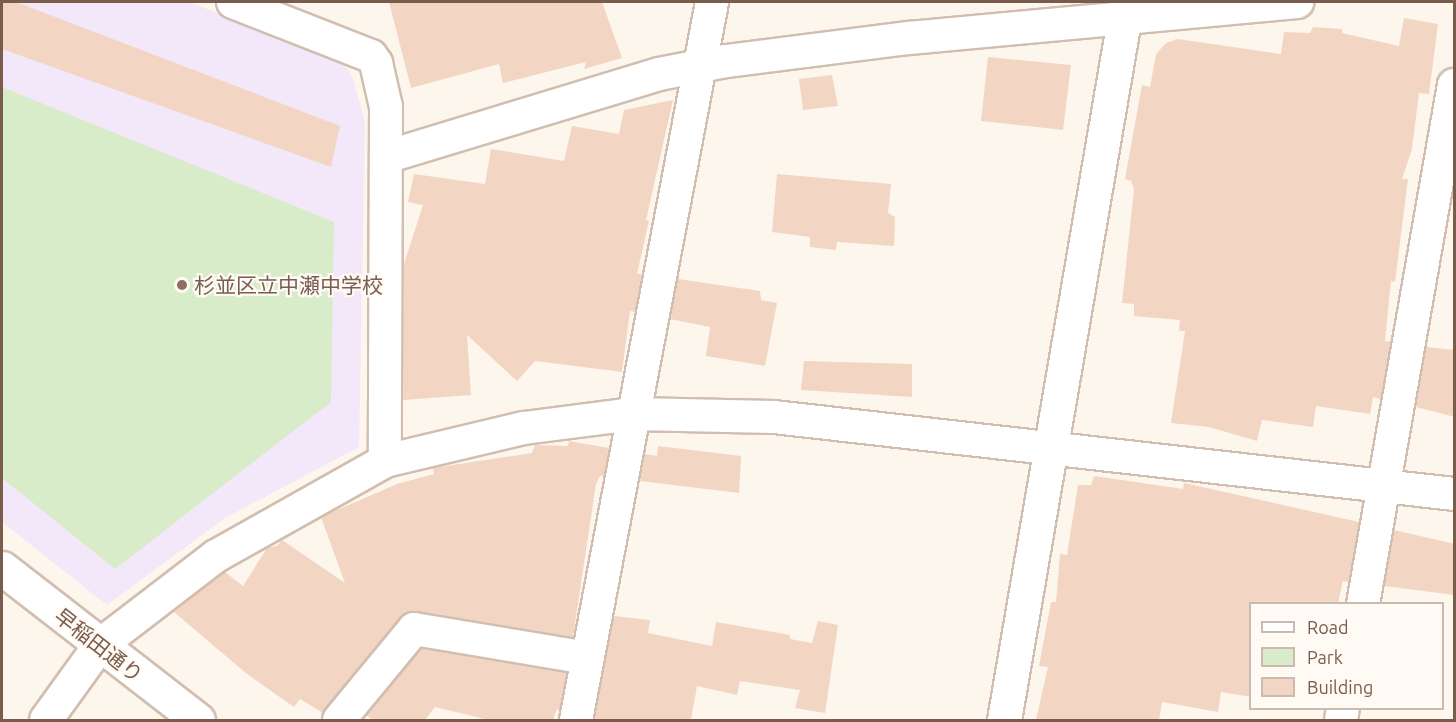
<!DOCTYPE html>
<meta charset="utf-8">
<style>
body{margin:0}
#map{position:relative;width:1456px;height:722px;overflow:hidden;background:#fdf6ec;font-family:Ubuntu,"Noto Sans JP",sans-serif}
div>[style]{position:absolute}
.education>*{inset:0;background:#f3e8fa}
.green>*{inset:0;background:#d8ecc9}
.building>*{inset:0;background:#f3d5c3}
.roads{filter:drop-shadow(2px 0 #d1beb0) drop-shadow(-2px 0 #d1beb0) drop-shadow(0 2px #d1beb0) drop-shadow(0 -2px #d1beb0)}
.street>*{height:32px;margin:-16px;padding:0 16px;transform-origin:16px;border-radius:16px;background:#fff}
.secondary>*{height:33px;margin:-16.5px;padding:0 16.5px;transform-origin:16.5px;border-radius:16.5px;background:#fff}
.dots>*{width:16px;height:16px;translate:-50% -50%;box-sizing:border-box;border:3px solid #fffaf3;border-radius:50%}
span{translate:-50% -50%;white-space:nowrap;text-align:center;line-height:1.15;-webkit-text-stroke:4.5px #fffaf3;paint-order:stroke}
.education-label{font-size:21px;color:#785e54}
.left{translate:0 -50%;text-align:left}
.street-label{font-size:21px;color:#7a5c4d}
.frame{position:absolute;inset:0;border:3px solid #7a5c4d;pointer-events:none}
.legend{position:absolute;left:1249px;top:602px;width:195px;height:108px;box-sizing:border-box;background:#fffaf3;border:2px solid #cabbb1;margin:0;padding:8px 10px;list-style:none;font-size:18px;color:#7a5c4d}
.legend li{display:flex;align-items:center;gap:12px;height:30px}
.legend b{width:30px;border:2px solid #cabbb1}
</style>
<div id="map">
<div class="education">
<div style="clip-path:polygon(2px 2px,189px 2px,343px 62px,353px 78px,365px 122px,359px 447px,225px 518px,107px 605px,2px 522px)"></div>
</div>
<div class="green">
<div style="clip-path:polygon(2px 87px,334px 222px,331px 402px,115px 569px,2px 478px)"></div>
</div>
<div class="building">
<div style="clip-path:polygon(2px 2px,16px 2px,340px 126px,331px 167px,2px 49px)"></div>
<div style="clip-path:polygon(389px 2px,602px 2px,622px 58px,584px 69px,586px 62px,503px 83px,499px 64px,411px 88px)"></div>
<div style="clip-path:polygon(1404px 18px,1438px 24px,1429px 94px,1419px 93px,1412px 149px,1402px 179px,1408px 179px,1395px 282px,1391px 281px,1385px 341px,1391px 342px,1381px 399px,1373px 397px,1370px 414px,1316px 406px,1313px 427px,1262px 420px,1257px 441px,1209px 427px,1171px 423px,1185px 331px,1179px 331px,1180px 320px,1134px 316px,1134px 304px,1122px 303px,1134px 189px,1131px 181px,1125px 179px,1142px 85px,1150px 87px,1156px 54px,1166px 43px,1178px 39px,1281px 54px,1284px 32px,1310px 33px,1313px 27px,1342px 29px,1342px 33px,1399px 46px)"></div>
<div style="clip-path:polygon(988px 57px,1071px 65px,1063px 130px,981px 121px)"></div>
<div style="clip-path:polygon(832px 75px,838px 106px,803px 110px,799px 79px)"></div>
<div style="clip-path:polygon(673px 100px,646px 220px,649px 221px,637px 274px,642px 274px,635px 312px,630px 311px,622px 372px,535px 361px,517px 381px,467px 335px,471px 395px,403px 400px,404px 264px,423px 205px,408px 202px,414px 174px,485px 184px,491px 149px,564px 161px,572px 126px,619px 134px,624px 110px)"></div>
<div style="clip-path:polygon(777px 174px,891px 184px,888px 213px,895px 217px,894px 246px,837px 242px,836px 250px,810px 247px,810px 237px,772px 232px)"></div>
<div style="clip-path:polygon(678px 279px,760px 291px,761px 300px,777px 303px,765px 366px,706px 356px,710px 327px,670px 319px)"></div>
<div style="clip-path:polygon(1426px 347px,1455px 350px,1455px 417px,1416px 407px)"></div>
<div style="clip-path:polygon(804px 361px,912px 364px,912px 397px,801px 390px)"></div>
<div style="clip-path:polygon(569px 441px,609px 448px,604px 476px,600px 476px,596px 484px,573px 637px,408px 612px,323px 713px,300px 699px,294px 707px,247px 674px,174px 612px,225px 572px,243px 586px,267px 548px,277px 546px,282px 540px,345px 583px,321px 517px,397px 484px,434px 474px,433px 468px,532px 453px,535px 445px,568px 446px)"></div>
<div style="clip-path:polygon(658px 446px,741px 456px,739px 493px,640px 481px,645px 454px,657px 456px)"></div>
<div style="clip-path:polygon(1094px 476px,1183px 489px,1184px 483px,1359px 522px,1349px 582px,1343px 581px,1338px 603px,1251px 603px,1251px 697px,1221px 692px,1218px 712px,1162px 702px,1159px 720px,1036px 720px,1048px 667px,1039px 666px,1051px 602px,1056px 602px,1060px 554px,1067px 555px,1078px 485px,1091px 485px)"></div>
<div style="clip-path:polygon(1394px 530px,1455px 544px,1455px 595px,1384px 586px)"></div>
<div style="clip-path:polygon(614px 616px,650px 620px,648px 633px,712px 646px,716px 622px,790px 635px,790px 639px,812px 643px,818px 621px,838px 625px,825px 713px,795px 708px,800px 690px,740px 681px,737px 695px,697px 686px,691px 720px,594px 720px)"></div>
<div style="clip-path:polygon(421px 648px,567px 673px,560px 710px,557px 709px,553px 720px,489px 720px,435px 707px,425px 720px,373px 720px,366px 715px)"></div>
</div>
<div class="roads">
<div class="street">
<div style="left:233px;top:2px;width:148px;rotate:21.4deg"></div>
<div style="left:371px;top:56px;width:9px;rotate:54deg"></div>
<div style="left:376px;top:63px;width:45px;rotate:77.2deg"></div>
<div style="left:386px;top:107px;width:354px;rotate:90.2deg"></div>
<div style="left:386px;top:157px;width:285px;rotate:-16.9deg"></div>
<div style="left:659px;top:74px;width:68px;rotate:-11deg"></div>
<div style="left:726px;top:61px;width:184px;rotate:-7.2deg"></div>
<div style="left:909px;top:38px;width:390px;rotate:-5.3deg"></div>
<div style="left:1363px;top:604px;width:527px;rotate:-80.06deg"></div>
<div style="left:46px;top:720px;width:92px;rotate:-54.2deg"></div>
<div style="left:100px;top:645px;width:146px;rotate:-37.5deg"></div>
<div style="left:216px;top:556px;width:194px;rotate:-29.3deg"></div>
<div style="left:385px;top:461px;width:143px;rotate:-13.4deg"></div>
<div style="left:524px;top:428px;width:111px;rotate:-7.3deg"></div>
<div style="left:634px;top:414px;width:140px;rotate:1.2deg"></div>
<div style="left:774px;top:417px;width:684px;rotate:6.46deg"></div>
<div style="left:339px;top:720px;width:118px;rotate:-50.5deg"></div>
<div style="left:414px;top:629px;width:175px;rotate:9.5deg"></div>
<div style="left:576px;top:720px;width:731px;rotate:-79.27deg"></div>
<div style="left:1341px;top:720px;width:12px;rotate:-81deg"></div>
</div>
<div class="secondary">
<div style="left:2px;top:568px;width:248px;rotate:37.8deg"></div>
<div style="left:1004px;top:720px;width:728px;rotate:-80.28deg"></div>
</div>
</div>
<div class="dots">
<div style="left:182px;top:285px;background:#8d6e63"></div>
</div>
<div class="education-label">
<span class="left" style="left:194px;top:285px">杉並区立中瀬中学校</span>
</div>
<div class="street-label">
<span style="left:99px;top:645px;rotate:38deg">早稲田通り</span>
</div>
<div class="frame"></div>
<ul class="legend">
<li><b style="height:8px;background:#fff"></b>Road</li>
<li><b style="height:16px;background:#d8ecc9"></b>Park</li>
<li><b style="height:16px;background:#f3d5c3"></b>Building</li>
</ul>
</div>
